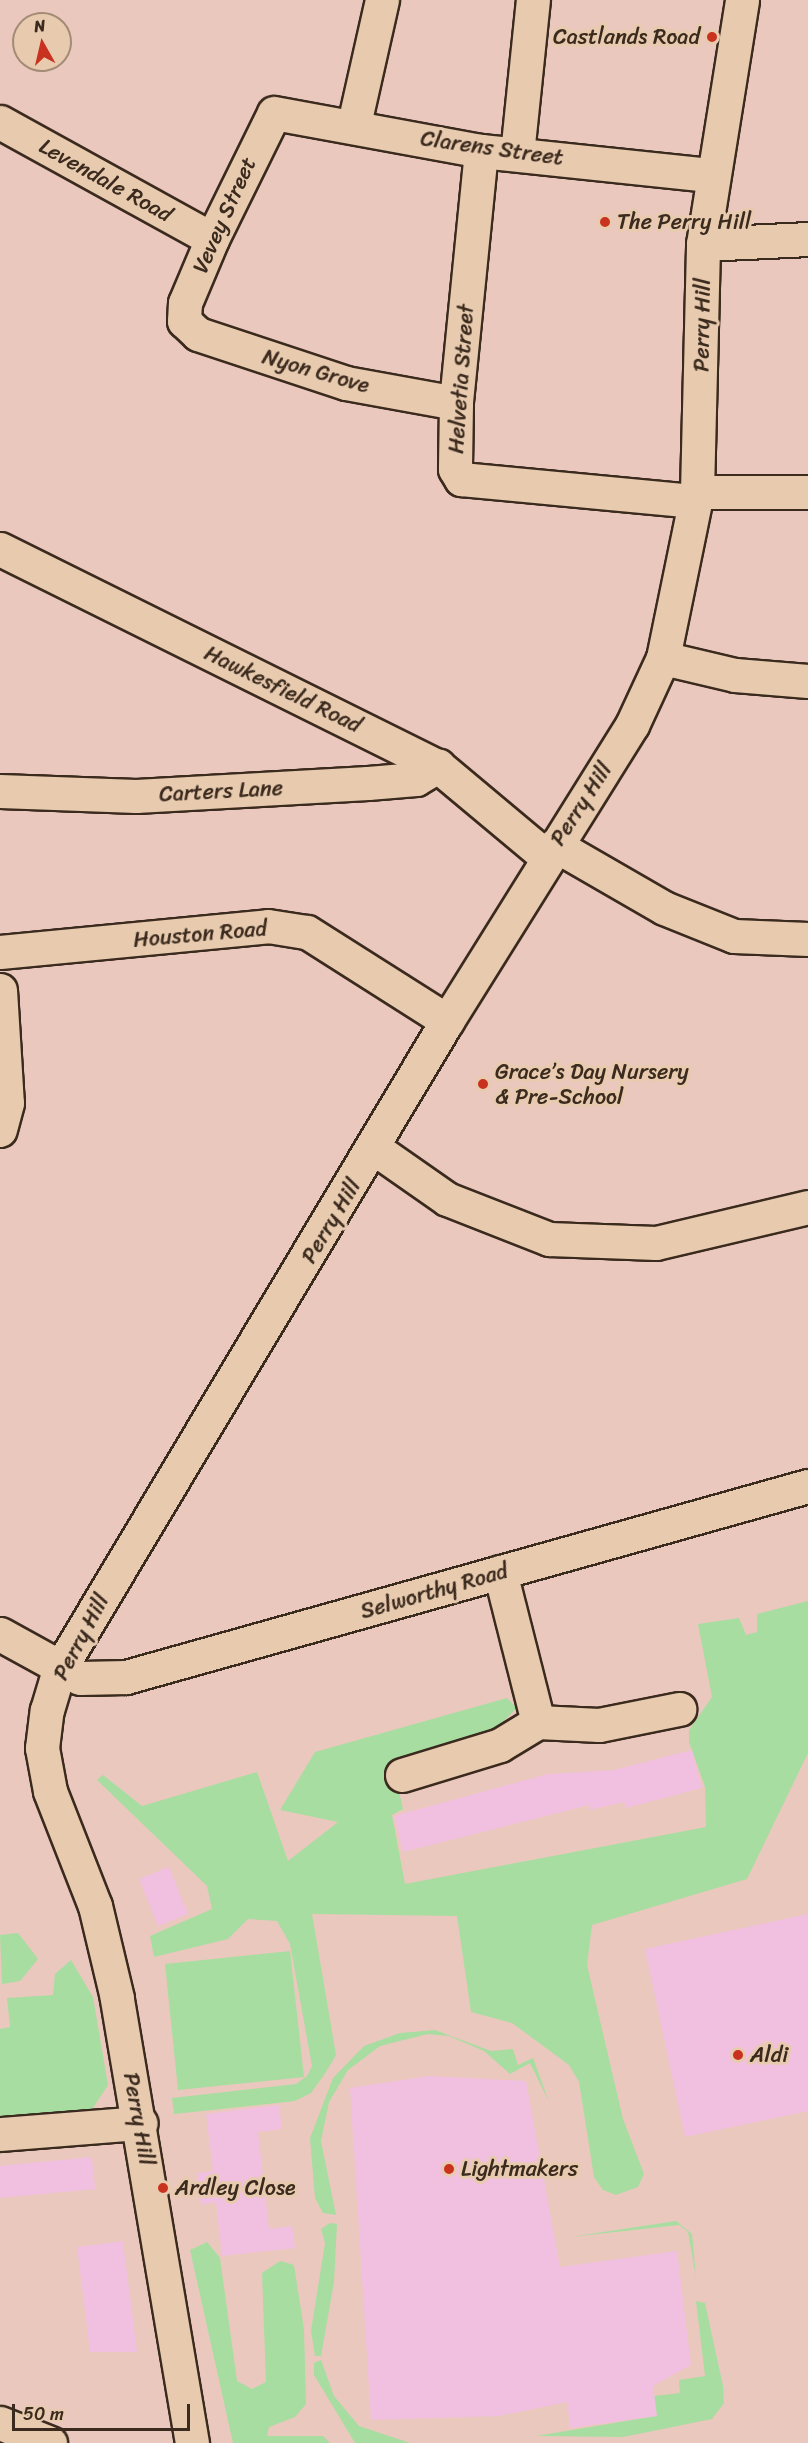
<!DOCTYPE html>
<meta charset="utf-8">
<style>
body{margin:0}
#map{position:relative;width:808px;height:2443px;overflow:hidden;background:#ebc8be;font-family:Sriracha,sans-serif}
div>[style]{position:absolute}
.green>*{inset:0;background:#a7dda0}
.building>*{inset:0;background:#f1c0e0}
.roads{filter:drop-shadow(2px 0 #3b2a1e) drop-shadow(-2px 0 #3b2a1e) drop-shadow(0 2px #3b2a1e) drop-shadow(0 -2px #3b2a1e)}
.minor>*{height:33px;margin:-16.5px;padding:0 16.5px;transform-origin:16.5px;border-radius:16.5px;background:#e8cbaf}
.major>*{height:33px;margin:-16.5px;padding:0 16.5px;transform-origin:16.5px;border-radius:16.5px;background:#e8cbaf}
.dots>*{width:16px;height:16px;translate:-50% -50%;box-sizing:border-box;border:3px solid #e8cbaf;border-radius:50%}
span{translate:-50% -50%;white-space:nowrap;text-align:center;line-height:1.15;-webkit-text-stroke:6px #e8cbaf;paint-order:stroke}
.poi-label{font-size:22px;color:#3b2a1e}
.right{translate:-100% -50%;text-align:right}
.left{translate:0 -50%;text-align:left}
.street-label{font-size:22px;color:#3b2a1e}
.north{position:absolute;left:12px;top:12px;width:60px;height:60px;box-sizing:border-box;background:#e8cbaf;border:2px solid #a38b75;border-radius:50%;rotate:352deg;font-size:16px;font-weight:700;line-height:24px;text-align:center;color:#3b2a1e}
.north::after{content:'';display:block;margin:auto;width:21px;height:27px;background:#c8321e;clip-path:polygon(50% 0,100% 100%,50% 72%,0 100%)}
.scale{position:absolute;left:12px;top:2404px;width:178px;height:27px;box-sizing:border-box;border:3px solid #3b2a1e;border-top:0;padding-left:8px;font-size:18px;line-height:21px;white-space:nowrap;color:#3b2a1e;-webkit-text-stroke:4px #e8cbaf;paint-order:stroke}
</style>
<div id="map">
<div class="green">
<div style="clip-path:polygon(808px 1601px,808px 1753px,747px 1879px,592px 1925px,587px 1965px,623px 2119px,644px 2174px,638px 2187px,616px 2195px,603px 2190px,594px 2177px,579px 2082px,569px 2065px,512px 2023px,471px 2012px,457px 1916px,312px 1914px,336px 2055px,326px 2072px,311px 2093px,295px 2101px,174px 2114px,172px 2098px,296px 2084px,307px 2076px,312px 2066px,290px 1944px,277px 1921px,248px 1919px,228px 1939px,154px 1957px,150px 1936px,212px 1909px,207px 1886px,97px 1780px,103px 1775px,142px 1806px,257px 1772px,288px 1861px,338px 1822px,280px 1810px,315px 1752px,507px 1698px,517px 1708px,483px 1741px,396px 1778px,403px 1809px,392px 1815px,405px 1884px,706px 1827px,705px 1787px,689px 1742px,689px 1730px,712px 1697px,698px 1624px,739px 1618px,746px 1635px,757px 1632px,757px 1614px)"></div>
<div style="clip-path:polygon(18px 1933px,38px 1959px,20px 1981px,2px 1984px,0 1935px)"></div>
<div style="clip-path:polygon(290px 1951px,304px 2077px,178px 2090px,165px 1964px)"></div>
<div style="clip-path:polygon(71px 1960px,93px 1997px,108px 2085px,89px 2114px,0 2125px,0 2029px,10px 2027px,7px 1998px,53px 1995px,55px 1974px)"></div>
<div style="clip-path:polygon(435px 2030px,491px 2051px,513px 2049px,518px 2065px,533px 2058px,549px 2102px,530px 2063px,510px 2074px,484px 2051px,449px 2036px,428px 2034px,380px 2046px,348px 2070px,329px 2102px,321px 2141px,336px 2215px,323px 2213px,315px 2198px,310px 2138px,333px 2078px,364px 2046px,400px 2033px)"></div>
<div style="clip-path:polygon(676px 2221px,692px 2234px,696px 2277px,688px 2232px,679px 2225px,570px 2237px)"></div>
<div style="clip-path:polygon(330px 2223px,337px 2224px,334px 2282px,321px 2356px,315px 2356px,311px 2331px,325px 2243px,321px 2229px)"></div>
<div style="clip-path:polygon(207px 2242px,220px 2258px,237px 2381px,252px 2389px,266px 2382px,262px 2273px,280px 2261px,294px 2265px,304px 2329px,306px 2404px,295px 2417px,269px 2427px,267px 2436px,323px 2436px,330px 2443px,233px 2443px,190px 2250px)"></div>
<div style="clip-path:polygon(696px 2301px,705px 2303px,723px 2386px,724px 2403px,712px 2419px,623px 2437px,536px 2436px,656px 2416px,654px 2396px,680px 2393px,679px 2380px,705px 2376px)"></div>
<div style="clip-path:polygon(321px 2360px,334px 2396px,359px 2426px,410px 2443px,355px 2443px,314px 2375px,314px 2363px)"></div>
</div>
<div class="building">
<div style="clip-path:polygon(692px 1750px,702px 1788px,626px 1808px,624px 1802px,590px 1810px,589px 1805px,403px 1852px,394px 1816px,548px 1774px,614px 1770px)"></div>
<div style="clip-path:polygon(169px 1867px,188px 1914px,158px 1926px,139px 1879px)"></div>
<div style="clip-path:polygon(808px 1914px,808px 2111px,685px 2137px,645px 1949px)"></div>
<div style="clip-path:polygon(429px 2076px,526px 2081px,560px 2267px,677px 2251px,691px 2365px,653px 2386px,657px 2416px,570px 2428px,567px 2402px,499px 2416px,371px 2420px,350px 2088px)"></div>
<div style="clip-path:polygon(279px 2105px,282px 2129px,258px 2132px,269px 2229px,292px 2226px,295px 2248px,222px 2256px,216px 2202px,201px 2205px,197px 2173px,213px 2171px,206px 2114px)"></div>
<div style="clip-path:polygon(92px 2157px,95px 2189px,0 2198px,0 2166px)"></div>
<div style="clip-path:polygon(123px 2241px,137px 2352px,90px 2352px,77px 2247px)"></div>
</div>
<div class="roads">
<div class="minor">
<div style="left:0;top:122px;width:242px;rotate:28.9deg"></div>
<div style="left:354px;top:124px;width:127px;rotate:-77.3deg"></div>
<div style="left:481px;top:151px;width:253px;rotate:95.7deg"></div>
<div style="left:456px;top:403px;width:66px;rotate:90.9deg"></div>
<div style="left:455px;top:469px;width:12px;rotate:59deg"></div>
<div style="left:461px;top:479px;width:235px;rotate:5.4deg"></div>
<div style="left:517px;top:154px;width:155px;rotate:-84.1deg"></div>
<div style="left:703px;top:244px;width:105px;rotate:-2.7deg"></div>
<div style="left:456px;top:403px;width:112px;rotate:-169.7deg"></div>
<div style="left:346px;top:383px;width:156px;rotate:-161.7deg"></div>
<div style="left:198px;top:334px;width:19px;rotate:-137deg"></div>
<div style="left:184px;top:321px;width:18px;rotate:-87deg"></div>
<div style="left:185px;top:303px;width:69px;rotate:-67.1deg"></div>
<div style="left:212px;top:239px;width:140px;rotate:-63.8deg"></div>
<div style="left:274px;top:113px;width:210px;rotate:10.4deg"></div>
<div style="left:481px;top:151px;width:230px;rotate:6deg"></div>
<div style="left:697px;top:492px;width:111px"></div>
<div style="left:0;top:549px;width:489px;rotate:26.4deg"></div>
<div style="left:438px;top:766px;width:142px;rotate:39.9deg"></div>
<div style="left:663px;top:658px;width:74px;rotate:13.3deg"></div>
<div style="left:735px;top:675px;width:73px;rotate:4.7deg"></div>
<div style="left:0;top:791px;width:136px;rotate:2.1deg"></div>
<div style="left:136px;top:796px;width:232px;rotate:-3.2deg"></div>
<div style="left:368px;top:783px;width:48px;rotate:-4.8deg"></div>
<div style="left:416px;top:779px;width:26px;rotate:-31deg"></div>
<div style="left:555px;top:845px;width:126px;rotate:30deg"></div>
<div style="left:664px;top:908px;width:75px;rotate:21.8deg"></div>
<div style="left:734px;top:936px;width:74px;rotate:2.3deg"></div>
<div style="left:0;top:952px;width:269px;rotate:-5.5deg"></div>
<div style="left:268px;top:926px;width:39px;rotate:9deg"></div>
<div style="left:307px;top:932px;width:166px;rotate:32.4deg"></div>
<div style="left:0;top:990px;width:113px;rotate:86.5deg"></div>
<div style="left:7px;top:1103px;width:28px;rotate:105deg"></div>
<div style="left:374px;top:1148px;width:89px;rotate:34.9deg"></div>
<div style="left:447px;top:1199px;width:110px;rotate:21.4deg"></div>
<div style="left:549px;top:1239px;width:107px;rotate:2.1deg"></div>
<div style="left:656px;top:1243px;width:156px;rotate:-13.3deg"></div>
<div style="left:500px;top:1572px;width:155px;rotate:75.8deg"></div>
<div style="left:0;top:1634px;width:91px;rotate:28.8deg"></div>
<div style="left:80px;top:1678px;width:46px;rotate:-1.2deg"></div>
<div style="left:126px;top:1677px;width:708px;rotate:-15.65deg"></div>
<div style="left:402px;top:1775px;width:102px;rotate:-17deg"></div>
<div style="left:500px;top:1745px;width:44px;rotate:-31.2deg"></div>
<div style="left:538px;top:1722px;width:61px;rotate:2.8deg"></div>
<div style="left:599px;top:1725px;width:82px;rotate:-11.3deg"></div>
<div style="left:0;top:2134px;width:141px;rotate:-4.5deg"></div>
</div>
<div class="major">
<div style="left:0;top:2423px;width:54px;rotate:21.8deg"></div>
<div style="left:192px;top:2443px;width:451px;rotate:-99.6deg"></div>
<div style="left:117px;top:1998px;width:95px;rotate:-103.4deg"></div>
<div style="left:95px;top:1906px;width:123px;rotate:-111.4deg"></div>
<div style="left:50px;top:1791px;width:44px;rotate:-100.5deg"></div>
<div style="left:42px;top:1748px;width:38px;rotate:-83deg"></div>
<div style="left:47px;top:1710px;width:42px;rotate:-73.3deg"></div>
<div style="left:59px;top:1670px;width:756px;rotate:-59.13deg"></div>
<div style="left:447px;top:1021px;width:349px;rotate:-58deg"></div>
<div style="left:632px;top:725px;width:74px;rotate:-65.2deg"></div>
<div style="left:663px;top:658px;width:169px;rotate:-78.4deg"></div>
<div style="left:697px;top:492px;width:248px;rotate:-88.6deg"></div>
<div style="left:703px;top:244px;width:247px;rotate:-80.9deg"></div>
</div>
</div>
<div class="dots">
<div style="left:712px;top:37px;background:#c8321e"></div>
<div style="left:605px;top:222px;background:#c8321e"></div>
<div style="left:483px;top:1084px;background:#c8321e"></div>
<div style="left:738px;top:2055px;background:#c8321e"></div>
<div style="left:449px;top:2169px;background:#c8321e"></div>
<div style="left:163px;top:2188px;background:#c8321e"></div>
</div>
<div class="poi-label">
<span class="right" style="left:700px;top:37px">Castlands Road</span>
<span class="left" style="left:617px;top:222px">The Perry Hill</span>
<span class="left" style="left:495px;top:1084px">Grace’s Day Nursery<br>&amp; Pre-School</span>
<span class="left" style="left:750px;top:2055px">Aldi</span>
<span class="left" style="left:461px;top:2169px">Lightmakers</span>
<span class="left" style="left:175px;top:2188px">Ardley Close</span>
</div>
<div class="street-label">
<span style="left:492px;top:148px;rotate:8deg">Clarens Street</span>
<span style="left:106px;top:180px;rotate:29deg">Levendale Road</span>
<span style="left:224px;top:215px;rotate:-66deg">Vevey Street</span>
<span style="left:702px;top:325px;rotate:-89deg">Perry Hill</span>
<span style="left:316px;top:371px;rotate:16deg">Nyon Grove</span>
<span style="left:461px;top:379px;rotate:-86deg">Helvetia Street</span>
<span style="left:283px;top:689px;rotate:26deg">Hawkesfield Road</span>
<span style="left:221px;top:791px;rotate:-3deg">Carters Lane</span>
<span style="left:581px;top:804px;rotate:-57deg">Perry Hill</span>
<span style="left:200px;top:934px;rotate:-5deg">Houston Road</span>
<span style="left:331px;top:1221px;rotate:-59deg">Perry Hill</span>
<span style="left:434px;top:1591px;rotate:-16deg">Selworthy Road</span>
<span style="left:81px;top:1637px;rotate:-62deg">Perry Hill</span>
<span style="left:139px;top:2119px;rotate:80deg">Perry Hill</span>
</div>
<div class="north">N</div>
<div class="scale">50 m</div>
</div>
